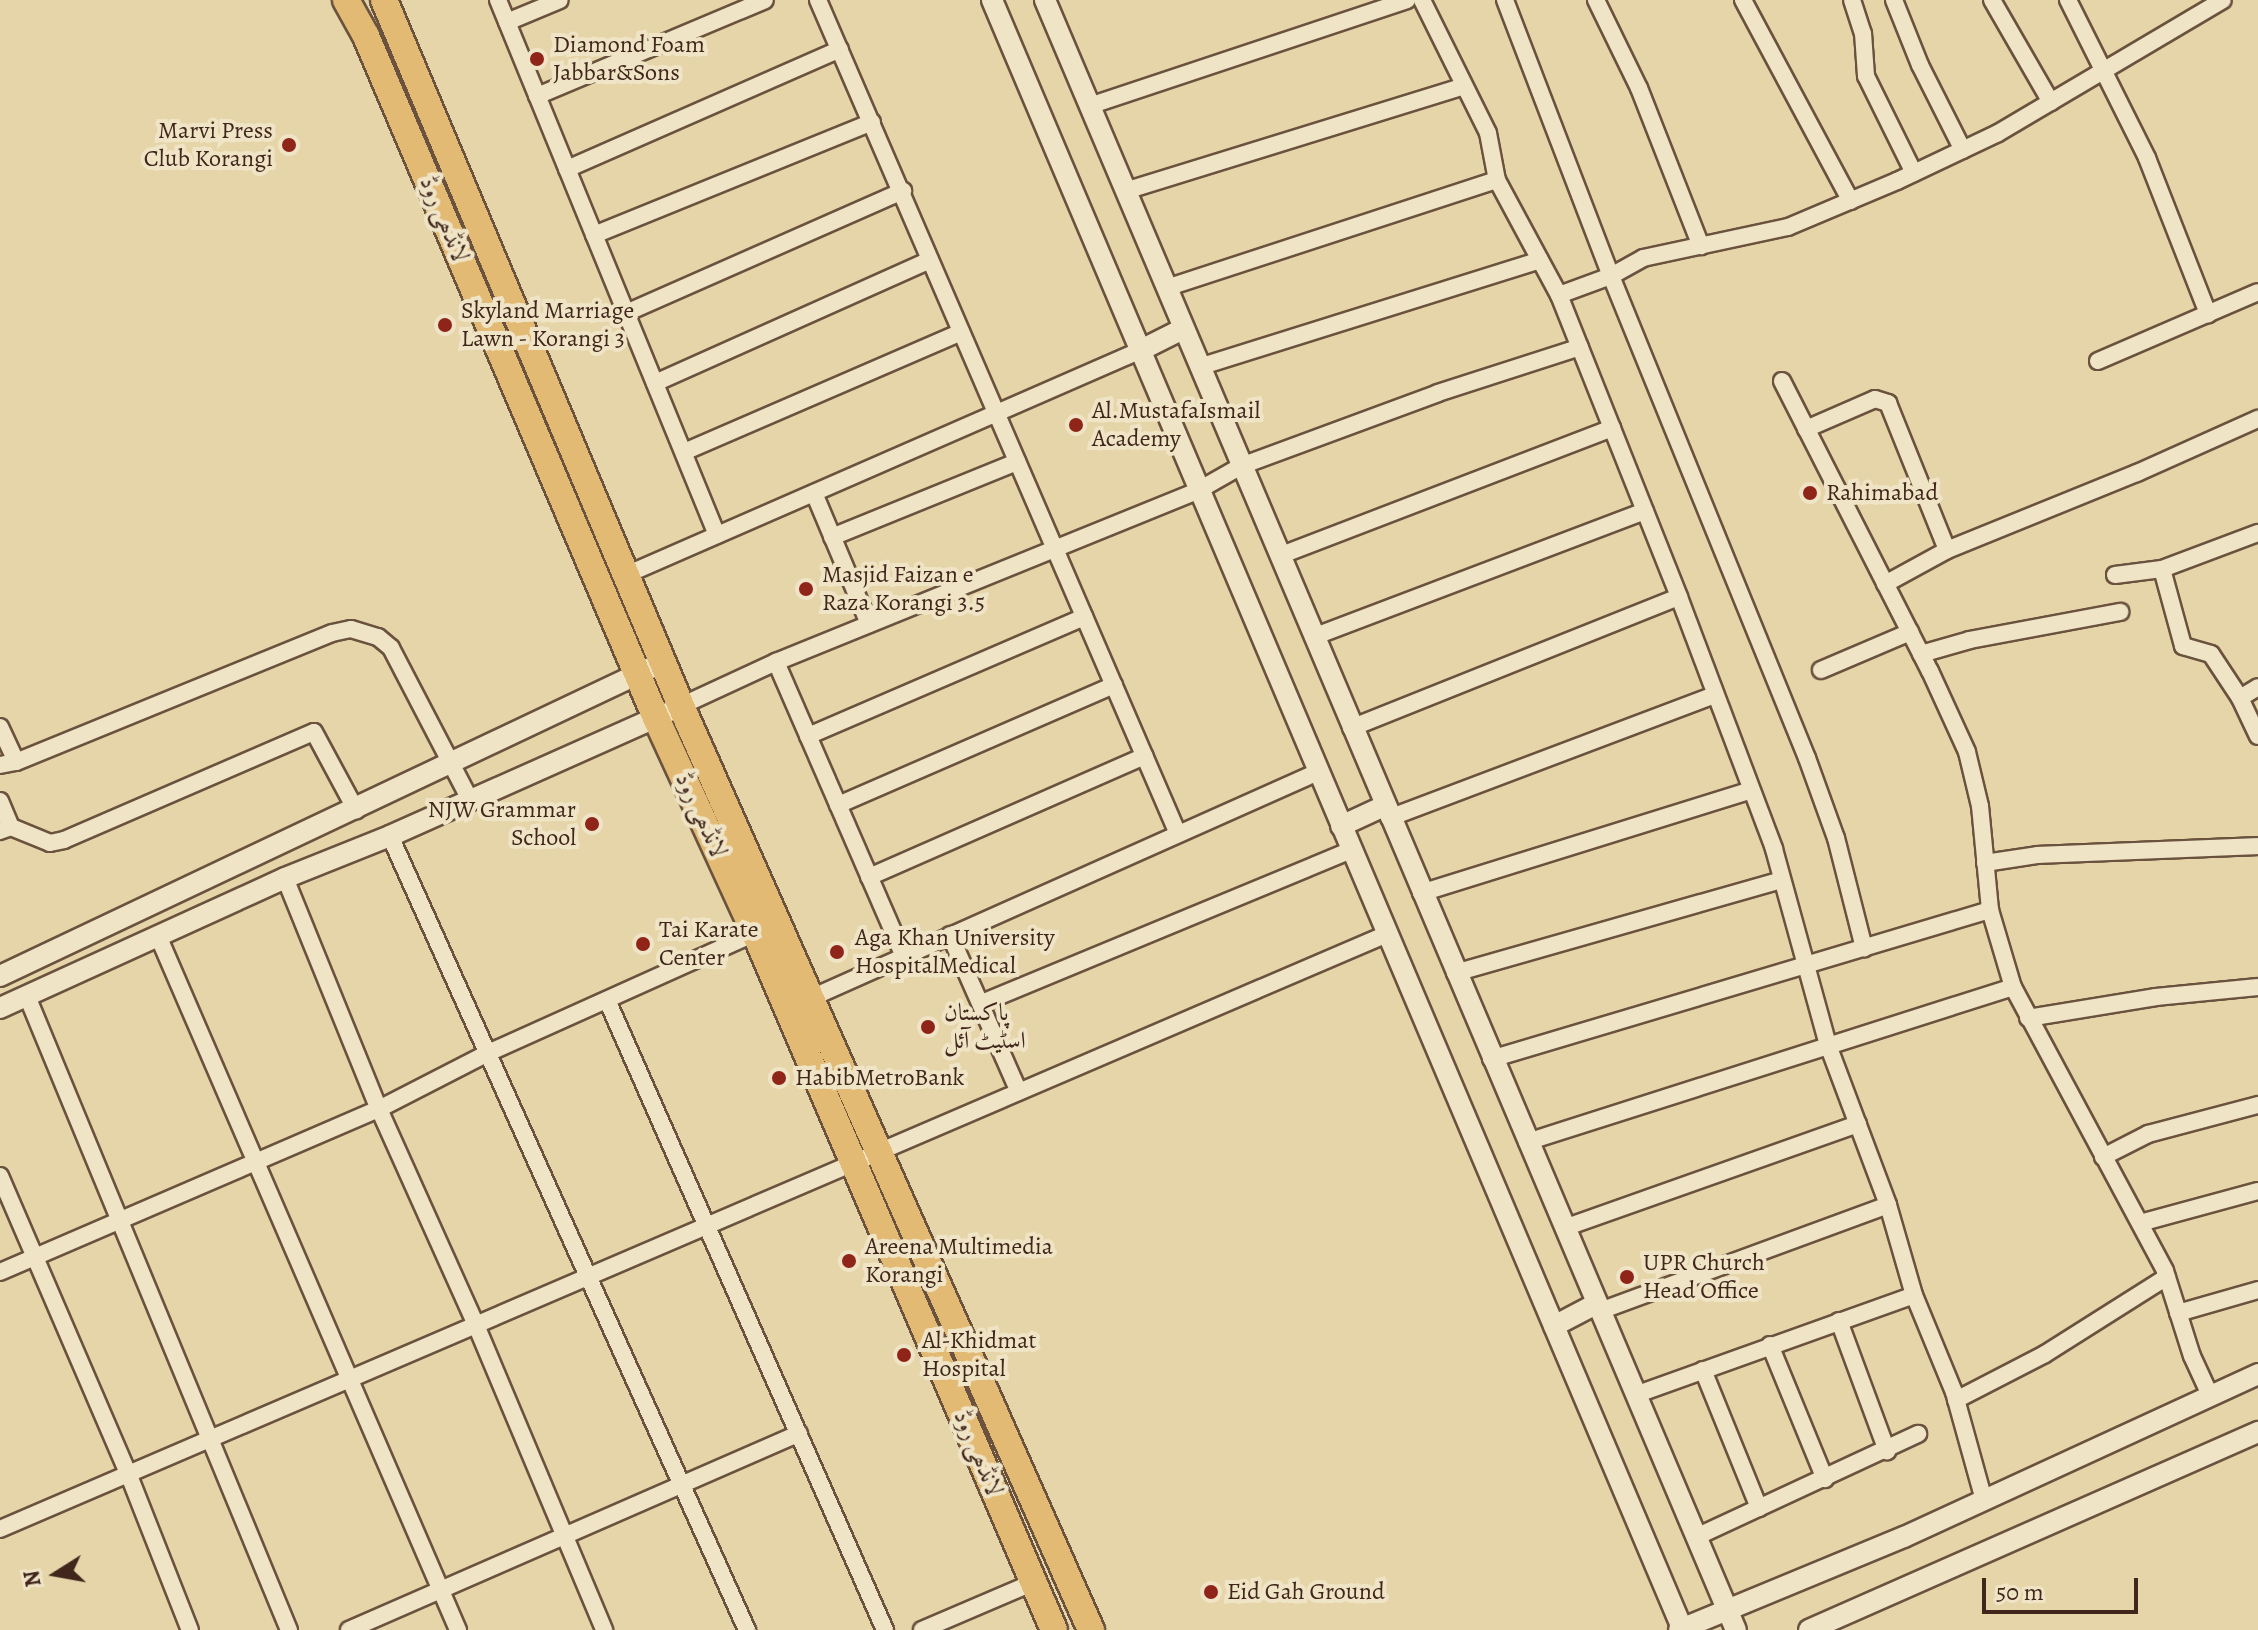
<!DOCTYPE html>
<meta charset="utf-8">
<style>
body{margin:0}
#map{position:relative;width:2258px;height:1630px;overflow:hidden;background:#e6d5a8;font-family:Alegreya,Amiri,serif}
div>[style]{position:absolute}
.roads{filter:drop-shadow(2px 0 #6a523e) drop-shadow(-2px 0 #6a523e) drop-shadow(0 2px #6a523e) drop-shadow(0 -2px #6a523e)}
.minor>*{height:16px;margin:-8px;padding:0 8px;transform-origin:8px;border-radius:8px;background:#efe4c6}
.tertiary>*{height:20px;margin:-10px;padding:0 10px;transform-origin:10px;border-radius:10px;background:#efe4c6}
.primary>*{height:26px;margin:-13px;padding:0 13px;transform-origin:13px;border-radius:13px;background:#e3ba74}
.dots>*{width:22px;height:22px;translate:-50% -50%;box-sizing:border-box;border:4px solid #efe4c6;border-radius:50%}
span{translate:-50% -50%;white-space:nowrap;text-align:center;line-height:1.15;-webkit-text-stroke:8px #efe4c6;paint-order:stroke}
.poi-label{font-size:24px;color:#40261b}
.left{translate:0 -50%;text-align:left}
.right{translate:-100% -50%;text-align:right}
.street-label{font-size:24px;color:#40261b}
.north{position:absolute;left:16px;top:1534px;width:80px;height:80px;-webkit-text-stroke:6px #efe4c6;paint-order:stroke;rotate:259deg;font-size:22px;font-weight:700;line-height:32px;text-align:center;color:#40261b}
.north::after{content:'';display:block;margin:auto;width:28px;height:36px;background:#40261b;clip-path:polygon(50% 0,100% 100%,50% 72%,0 100%)}
.scale{position:absolute;left:1982px;top:1578px;width:156px;height:36px;box-sizing:border-box;border:4px solid #40261b;border-top:0;padding-left:10px;font-size:24px;line-height:28px;white-space:nowrap;color:#40261b;-webkit-text-stroke:6px #efe4c6;paint-order:stroke}
</style>
<div id="map">
<div class="roads">
<div class="minor">
<div style="left:498px;top:0;width:578px;rotate:67.74deg"></div>
<div style="left:818px;top:0;width:908px;rotate:66.65deg"></div>
<div style="left:1422px;top:0;width:148px;rotate:63.6deg"></div>
<div style="left:1488px;top:133px;width:48px;rotate:79.2deg"></div>
<div style="left:1497px;top:180px;width:131px;rotate:61.7deg"></div>
<div style="left:1559px;top:295px;width:325px;rotate:68.3deg"></div>
<div style="left:1679px;top:597px;width:269px;rotate:69.3deg"></div>
<div style="left:1774px;top:849px;width:203px;rotate:74.6deg"></div>
<div style="left:1828px;top:1045px;width:171px;rotate:69.4deg"></div>
<div style="left:1888px;top:1205px;width:94px;rotate:73.9deg"></div>
<div style="left:1914px;top:1295px;width:105px;rotate:67.6deg"></div>
<div style="left:1954px;top:1392px;width:112px;rotate:74.5deg"></div>
<div style="left:1505px;top:0;width:296px;rotate:69deg"></div>
<div style="left:1611px;top:276px;width:520px;rotate:67.87deg"></div>
<div style="left:1807px;top:758px;width:85px;rotate:70.1deg"></div>
<div style="left:1836px;top:838px;width:114px;rotate:75.7deg"></div>
<div style="left:1596px;top:0;width:98px;rotate:64deg"></div>
<div style="left:1639px;top:88px;width:170px;rotate:68.6deg"></div>
<div style="left:1743px;top:0;width:228px;rotate:61.8deg"></div>
<div style="left:1852px;top:0;width:35px;rotate:72deg"></div>
<div style="left:1863px;top:33px;width:43px;rotate:86deg"></div>
<div style="left:1866px;top:76px;width:108px;rotate:63.7deg"></div>
<div style="left:1894px;top:0;width:70px;rotate:68.2deg"></div>
<div style="left:1920px;top:65px;width:95px;rotate:63.2deg"></div>
<div style="left:1992px;top:0;width:118px;rotate:60deg"></div>
<div style="left:2068px;top:0;width:177px;rotate:63.4deg"></div>
<div style="left:2147px;top:158px;width:168px;rotate:68.6deg"></div>
<div style="left:507px;top:22px;width:57px;rotate:-22.5deg"></div>
<div style="left:537px;top:96px;width:247px;rotate:-22.8deg"></div>
<div style="left:1089px;top:106px;width:335px;rotate:-18.4deg"></div>
<div style="left:567px;top:169px;width:298px;rotate:-23.7deg"></div>
<div style="left:1125px;top:191px;width:355px;rotate:-17.2deg"></div>
<div style="left:594px;top:235px;width:300px;rotate:-22.1deg"></div>
<div style="left:1166px;top:288px;width:348px;rotate:-18.1deg"></div>
<div style="left:1559px;top:295px;width:55px;rotate:-20.1deg"></div>
<div style="left:1611px;top:276px;width:37px;rotate:-29deg"></div>
<div style="left:1643px;top:258px;width:148px;rotate:-12.1deg"></div>
<div style="left:1788px;top:227px;width:118px;rotate:-22.9deg"></div>
<div style="left:1897px;top:181px;width:112px;rotate:-25.4deg"></div>
<div style="left:1998px;top:133px;width:261px;rotate:-30.6deg"></div>
<div style="left:626px;top:313px;width:303px;rotate:-23.8deg"></div>
<div style="left:2098px;top:361px;width:174px;rotate:-23.3deg"></div>
<div style="left:1199px;top:367px;width:357px;rotate:-17.4deg"></div>
<div style="left:1782px;top:381px;width:326px;rotate:63deg"></div>
<div style="left:1930px;top:671px;width:89px;rotate:65.4deg"></div>
<div style="left:1967px;top:752px;width:56px;rotate:76.5deg"></div>
<div style="left:1980px;top:806px;width:104px;rotate:84.5deg"></div>
<div style="left:1990px;top:910px;width:80px;rotate:73.4deg"></div>
<div style="left:2013px;top:987px;width:322px;rotate:61.8deg"></div>
<div style="left:2165px;top:1271px;width:89px;rotate:72.4deg"></div>
<div style="left:2192px;top:1356px;width:43px;rotate:65.2deg"></div>
<div style="left:655px;top:383px;width:301px;rotate:-24.1deg"></div>
<div style="left:1806px;top:429px;width:75px;rotate:-23.5deg"></div>
<div style="left:1875px;top:399px;width:14px;rotate:17deg"></div>
<div style="left:1888px;top:403px;width:158px;rotate:68.1deg"></div>
<div style="left:684px;top:452px;width:302px;rotate:-23.4deg"></div>
<div style="left:814px;top:493px;width:142px;rotate:67.2deg"></div>
<div style="left:832px;top:537px;width:200px;rotate:-22.1deg"></div>
<div style="left:1279px;top:556px;width:357px;rotate:-21deg"></div>
<div style="left:2162px;top:569px;width:80px;rotate:74.7deg"></div>
<div style="left:2183px;top:646px;width:29px;rotate:16deg"></div>
<div style="left:2211px;top:654px;width:53px;rotate:56.6deg"></div>
<div style="left:2240px;top:698px;width:42px;rotate:64.7deg"></div>
<div style="left:628px;top:574px;width:558px;rotate:-23.58deg"></div>
<div style="left:2115px;top:575px;width:47px;rotate:-7.3deg"></div>
<div style="left:2162px;top:569px;width:103px;rotate:-20.6deg"></div>
<div style="left:1885px;top:584px;width:71px;rotate:-28.7deg"></div>
<div style="left:1947px;top:550px;width:205px;rotate:-22.1deg"></div>
<div style="left:2137px;top:473px;width:133px;rotate:-24.1deg"></div>
<div style="left:1313px;top:637px;width:355px;rotate:-20.8deg"></div>
<div style="left:1921px;top:654px;width:51px;rotate:-15.9deg"></div>
<div style="left:1970px;top:640px;width:153px;rotate:-10.6deg"></div>
<div style="left:776px;top:662px;width:321px;rotate:66.5deg"></div>
<div style="left:1821px;top:670px;width:97px;rotate:-23.1deg"></div>
<div style="left:2240px;top:698px;width:21px;rotate:-31deg"></div>
<div style="left:681px;top:706px;width:105px;rotate:-24.9deg"></div>
<div style="left:776px;top:662px;width:457px;rotate:-22.1deg"></div>
<div style="left:1199px;top:490px;width:48px;rotate:-29.7deg"></div>
<div style="left:1241px;top:466px;width:210px;rotate:-20.3deg"></div>
<div style="left:1438px;top:393px;width:149px;rotate:-17.9deg"></div>
<div style="left:0;top:727px;width:38px;rotate:65deg"></div>
<div style="left:1351px;top:728px;width:353px;rotate:-21.8deg"></div>
<div style="left:808px;top:736px;width:301px;rotate:-23.3deg"></div>
<div style="left:0;top:765px;width:16px;rotate:-11deg"></div>
<div style="left:16px;top:762px;width:341px;rotate:-22.2deg"></div>
<div style="left:332px;top:633px;width:19px;rotate:-12deg"></div>
<div style="left:351px;top:629px;width:28px;rotate:17deg"></div>
<div style="left:378px;top:637px;width:17px;rotate:40deg"></div>
<div style="left:391px;top:648px;width:171px;rotate:62.5deg"></div>
<div style="left:0;top:801px;width:28px;rotate:67deg"></div>
<div style="left:11px;top:827px;width:12px;rotate:160deg"></div>
<div style="left:838px;top:805px;width:301px;rotate:-23.5deg"></div>
<div style="left:1389px;top:818px;width:348px;rotate:-20.7deg"></div>
<div style="left:11px;top:827px;width:42px;rotate:22.3deg"></div>
<div style="left:50px;top:843px;width:14px;rotate:-12deg"></div>
<div style="left:64px;top:840px;width:272px;rotate:-23.4deg"></div>
<div style="left:314px;top:732px;width:89px;rotate:61.7deg"></div>
<div style="left:390px;top:836px;width:871px;rotate:65.79deg"></div>
<div style="left:1985px;top:863px;width:54px;rotate:-8.6deg"></div>
<div style="left:2038px;top:855px;width:220px;rotate:-2.3deg"></div>
<div style="left:869px;top:877px;width:301px;rotate:-23.7deg"></div>
<div style="left:285px;top:878px;width:249px;rotate:67.9deg"></div>
<div style="left:379px;top:1109px;width:237px;rotate:65.8deg"></div>
<div style="left:476px;top:1325px;width:331px;rotate:67.2deg"></div>
<div style="left:1421px;top:893px;width:343px;rotate:-17.3deg"></div>
<div style="left:950px;top:935px;width:171px;rotate:66.3deg"></div>
<div style="left:159px;top:938px;width:754px;rotate:66.63deg"></div>
<div style="left:1455px;top:973px;width:340px;rotate:-15.9deg"></div>
<div style="left:27px;top:996px;width:686px;rotate:67.55deg"></div>
<div style="left:811px;top:998px;width:555px;rotate:-24.03deg"></div>
<div style="left:607px;top:1000px;width:689px;rotate:66.19deg"></div>
<div style="left:982px;top:1003px;width:400px;rotate:-22.5deg"></div>
<div style="left:2028px;top:1018px;width:130px;rotate:-9.3deg"></div>
<div style="left:2156px;top:997px;width:102px;rotate:-5.6deg"></div>
<div style="left:1491px;top:1059px;width:521px;rotate:-16.63deg"></div>
<div style="left:1527px;top:1142px;width:510px;rotate:-17.69deg"></div>
<div style="left:2103px;top:1157px;width:51px;rotate:-27.1deg"></div>
<div style="left:2148px;top:1134px;width:114px;rotate:-14.8deg"></div>
<div style="left:0;top:1176px;width:323px;rotate:66.7deg"></div>
<div style="left:128px;top:1473px;width:169px;rotate:68.5deg"></div>
<div style="left:2140px;top:1223px;width:122px;rotate:-15.2deg"></div>
<div style="left:1564px;top:1228px;width:312px;rotate:-19.5deg"></div>
<div style="left:0;top:1272px;width:413px;rotate:-23.3deg"></div>
<div style="left:379px;top:1109px;width:123px;rotate:-27.2deg"></div>
<div style="left:488px;top:1053px;width:293px;rotate:-24.2deg"></div>
<div style="left:1600px;top:1311px;width:307px;rotate:-20.2deg"></div>
<div style="left:2178px;top:1313px;width:83px;rotate:-16deg"></div>
<div style="left:1839px;top:1321px;width:139px;rotate:69.7deg"></div>
<div style="left:1770px;top:1345px;width:145px;rotate:67.7deg"></div>
<div style="left:1703px;top:1370px;width:149px;rotate:67.9deg"></div>
<div style="left:1635px;top:1395px;width:296px;rotate:-19.7deg"></div>
<div style="left:1956px;top:1400px;width:100px;rotate:-27.3deg"></div>
<div style="left:2045px;top:1354px;width:144px;rotate:-32.3deg"></div>
<div style="left:0;top:1529px;width:1509px;rotate:-23.22deg"></div>
<div style="left:1696px;top:1537px;width:245px;rotate:-24.9deg"></div>
<div style="left:349px;top:1630px;width:491px;rotate:-23.6deg"></div>
<div style="left:922px;top:1630px;width:122px;rotate:-23.2deg"></div>
</div>
<div class="tertiary">
<div style="left:992px;top:0;width:1770px;rotate:67.03deg"></div>
<div style="left:1045px;top:0;width:1770px;rotate:67.03deg"></div>
<div style="left:1139px;top:351px;width:49px;rotate:-26.6deg"></div>
<div style="left:1341px;top:826px;width:47px;rotate:-24.9deg"></div>
<div style="left:0;top:976px;width:734px;rotate:-25.34deg"></div>
<div style="left:0;top:1008px;width:313px;rotate:-24.5deg"></div>
<div style="left:285px;top:878px;width:113px;rotate:-21.8deg"></div>
<div style="left:390px;top:836px;width:302px;rotate:-24deg"></div>
<div style="left:1554px;top:1326px;width:47px;rotate:-27.6deg"></div>
<div style="left:1679px;top:1630px;width:243px;rotate:-22.5deg"></div>
<div style="left:1904px;top:1537px;width:390px;rotate:-24.7deg"></div>
<div style="left:1809px;top:1630px;width:491px;rotate:-23.8deg"></div>
</div>
<div class="primary">
<div style="left:346px;top:0;width:41px;rotate:60.9deg"></div>
<div style="left:366px;top:36px;width:741px;rotate:66.96deg"></div>
<div style="left:656px;top:718px;width:237px;rotate:65.3deg"></div>
<div style="left:755px;top:933px;width:758px;rotate:66.78deg"></div>
<div style="left:384px;top:0;width:766px;rotate:67.18deg"></div>
<div style="left:681px;top:706px;width:1011px;rotate:66.07deg"></div>
</div>
</div>
<div class="dots">
<div style="left:537px;top:59px;background:#8f2418"></div>
<div style="left:289px;top:145px;background:#8f2418"></div>
<div style="left:445px;top:325px;background:#8f2418"></div>
<div style="left:1076px;top:425px;background:#8f2418"></div>
<div style="left:1810px;top:493px;background:#8f2418"></div>
<div style="left:806px;top:589px;background:#8f2418"></div>
<div style="left:592px;top:824px;background:#8f2418"></div>
<div style="left:643px;top:944px;background:#8f2418"></div>
<div style="left:837px;top:952px;background:#8f2418"></div>
<div style="left:928px;top:1027px;background:#8f2418"></div>
<div style="left:779px;top:1078px;background:#8f2418"></div>
<div style="left:849px;top:1261px;background:#8f2418"></div>
<div style="left:1627px;top:1277px;background:#8f2418"></div>
<div style="left:904px;top:1355px;background:#8f2418"></div>
<div style="left:1211px;top:1592px;background:#8f2418"></div>
</div>
<div class="poi-label">
<span class="left" style="left:553px;top:59px">Diamond Foam<br>Jabbar&amp;Sons</span>
<span class="right" style="left:273px;top:145px">Marvi Press<br>Club Korangi</span>
<span class="left" style="left:461px;top:325px">Skyland Marriage<br>Lawn - Korangi 3</span>
<span class="left" style="left:1092px;top:425px">Al.MustafaIsmail<br>Academy</span>
<span class="left" style="left:1826px;top:493px">Rahimabad</span>
<span class="left" style="left:822px;top:589px">Masjid Faizan e<br>Raza Korangi 3.5</span>
<span class="right" style="left:576px;top:824px">NJW Grammar<br>School</span>
<span class="left" style="left:659px;top:944px">Tai Karate<br>Center</span>
<span class="left" style="left:855px;top:952px">Aga Khan University<br>HospitalMedical</span>
<span class="left" style="left:944px;top:1027px">پاکستان<br>اسٹیٹ آئل</span>
<span class="left" style="left:795px;top:1078px">HabibMetroBank</span>
<span class="left" style="left:865px;top:1261px">Areena Multimedia<br>Korangi</span>
<span class="left" style="left:1643px;top:1277px">UPR Church<br>Head Office</span>
<span class="left" style="left:922px;top:1355px">Al-Khidmat<br>Hospital</span>
<span class="left" style="left:1227px;top:1592px">Eid Gah Ground</span>
</div>
<div class="street-label">
<span style="left:444px;top:219px;rotate:67deg">لانڈھی روڈ</span>
<span style="left:701px;top:815px;rotate:65deg">لانڈھی روڈ</span>
<span style="left:978px;top:1453px;rotate:67deg">لانڈھی روڈ</span>
</div>
<div class="north">N</div>
<div class="scale">50 m</div>
</div>
